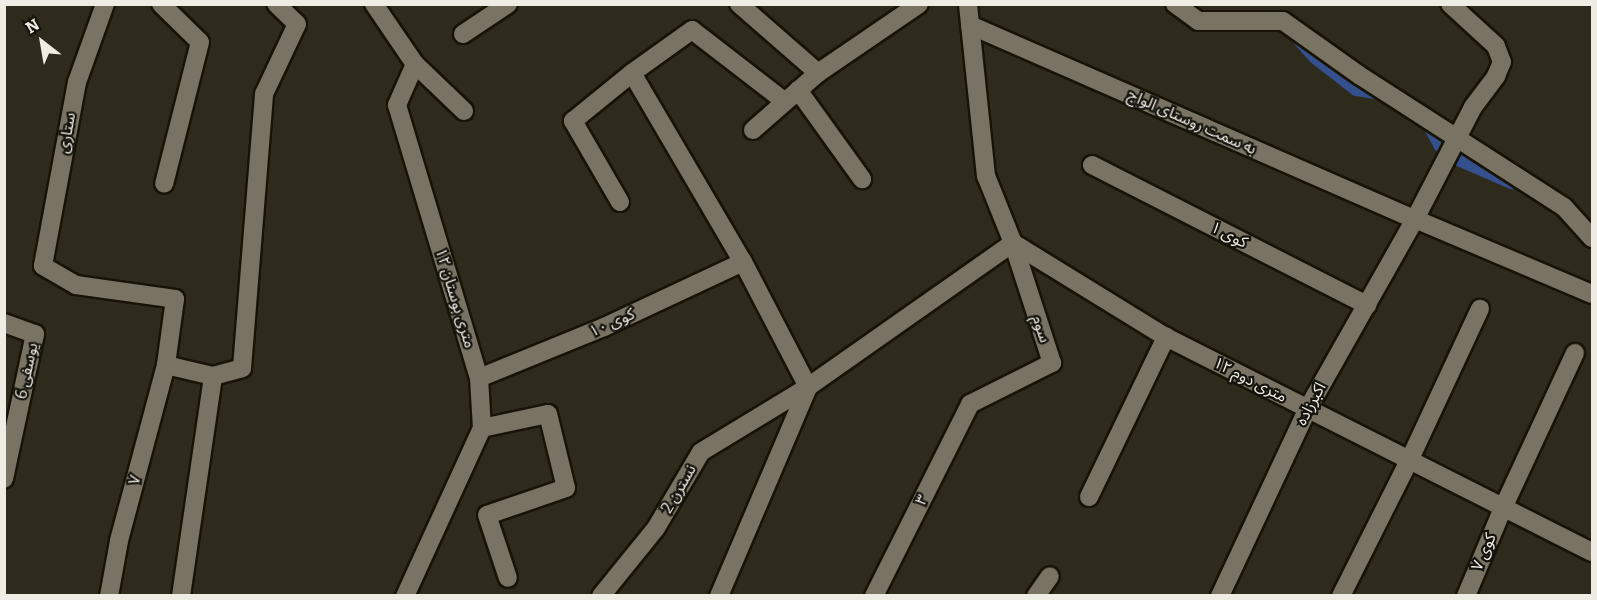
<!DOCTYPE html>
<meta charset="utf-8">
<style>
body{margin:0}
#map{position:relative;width:1597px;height:600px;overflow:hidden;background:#2f2b1c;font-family:Bitter,"Noto Sans Arabic",serif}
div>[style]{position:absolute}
.canal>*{height:18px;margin:-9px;padding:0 9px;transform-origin:9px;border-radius:9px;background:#34508d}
.roads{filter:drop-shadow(2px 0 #171306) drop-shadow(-2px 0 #171306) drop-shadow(0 2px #171306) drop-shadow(0 -2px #171306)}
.minor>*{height:18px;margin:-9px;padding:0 9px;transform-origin:9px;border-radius:9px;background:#787363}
span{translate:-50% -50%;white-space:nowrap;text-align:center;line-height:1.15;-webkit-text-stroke:4.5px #15130d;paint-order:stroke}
.street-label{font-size:16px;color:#efece3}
.frame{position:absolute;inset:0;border:6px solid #efece3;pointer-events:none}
.north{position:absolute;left:12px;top:12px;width:60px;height:60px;-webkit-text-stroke:4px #15130d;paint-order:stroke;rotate:329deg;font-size:16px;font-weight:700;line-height:24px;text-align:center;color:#efece3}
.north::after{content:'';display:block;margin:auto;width:21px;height:27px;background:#efece3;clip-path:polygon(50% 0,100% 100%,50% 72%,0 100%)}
</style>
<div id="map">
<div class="canal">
<div style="left:1300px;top:37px;width:25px;rotate:48deg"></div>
<div style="left:1317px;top:56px;width:51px;rotate:37.8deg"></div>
<div style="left:1357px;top:87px;width:28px;rotate:10deg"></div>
<div style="left:1423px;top:116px;width:9px;rotate:41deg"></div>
<div style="left:1430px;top:122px;width:25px;rotate:61deg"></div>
<div style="left:1442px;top:144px;width:24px;rotate:36deg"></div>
<div style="left:1461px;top:158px;width:56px;rotate:23.3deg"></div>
</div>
<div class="roads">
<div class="minor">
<div style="left:105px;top:4px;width:83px;rotate:109.7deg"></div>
<div style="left:77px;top:82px;width:187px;rotate:100.5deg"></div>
<div style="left:43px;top:266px;width:38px;rotate:30deg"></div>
<div style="left:76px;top:285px;width:100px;rotate:8deg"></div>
<div style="left:175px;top:299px;width:67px;rotate:97.8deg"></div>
<div style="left:166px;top:365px;width:182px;rotate:105deg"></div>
<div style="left:119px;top:541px;width:56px;rotate:100.3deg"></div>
<div style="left:161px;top:4px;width:54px;rotate:44.3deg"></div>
<div style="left:200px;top:42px;width:146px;rotate:104.2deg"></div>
<div style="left:374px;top:4px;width:73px;rotate:55.7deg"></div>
<div style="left:415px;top:64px;width:45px;rotate:113.7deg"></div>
<div style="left:397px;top:105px;width:285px;rotate:73.3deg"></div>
<div style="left:479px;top:378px;width:50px;rotate:86.6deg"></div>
<div style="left:482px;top:428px;width:185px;rotate:114.6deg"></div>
<div style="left:739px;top:4px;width:105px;rotate:41.1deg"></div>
<div style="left:1175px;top:4px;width:29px;rotate:36deg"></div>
<div style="left:1198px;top:21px;width:85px"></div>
<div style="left:1283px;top:21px;width:93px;rotate:35.4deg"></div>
<div style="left:1359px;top:75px;width:244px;rotate:32.8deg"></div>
<div style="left:1564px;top:207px;width:42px;rotate:47.9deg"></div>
<div style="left:970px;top:25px;width:485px;rotate:23.6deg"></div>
<div style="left:1415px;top:219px;width:192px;rotate:23deg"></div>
<div style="left:463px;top:34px;width:54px;rotate:-33.7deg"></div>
<div style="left:415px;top:64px;width:68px;rotate:43.8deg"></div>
<div style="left:798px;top:90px;width:110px;rotate:54.3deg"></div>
<div style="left:784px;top:101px;width:116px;rotate:-142.3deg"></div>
<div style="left:692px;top:30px;width:74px;rotate:144.4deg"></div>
<div style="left:632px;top:73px;width:219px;rotate:59.6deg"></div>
<div style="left:743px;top:262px;width:141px;rotate:62.5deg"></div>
<div style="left:753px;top:130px;width:86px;rotate:-41.2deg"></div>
<div style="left:818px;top:73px;width:122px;rotate:-34.3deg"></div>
<div style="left:1092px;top:165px;width:309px;rotate:27deg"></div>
<div style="left:620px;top:202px;width:94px;rotate:-120.1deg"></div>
<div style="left:573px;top:121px;width:76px;rotate:-39.1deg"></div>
<div style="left:1013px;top:243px;width:180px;rotate:31.6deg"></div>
<div style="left:1166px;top:337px;width:477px;rotate:26.8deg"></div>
<div style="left:4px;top:323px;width:33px;rotate:20deg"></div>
<div style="left:35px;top:334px;width:148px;rotate:102.1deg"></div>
<div style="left:166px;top:365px;width:48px;rotate:13.2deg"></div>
<div style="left:479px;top:378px;width:135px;rotate:-22.2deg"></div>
<div style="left:604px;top:327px;width:153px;rotate:-25.1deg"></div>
<div style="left:482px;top:428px;width:67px;rotate:-12deg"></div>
<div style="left:548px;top:414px;width:76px;rotate:76.3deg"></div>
<div style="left:566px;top:488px;width:83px;rotate:161.1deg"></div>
<div style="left:487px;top:515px;width:66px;rotate:71.6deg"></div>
<div style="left:1089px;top:497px;width:178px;rotate:-64.3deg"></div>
<div style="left:181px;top:596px;width:222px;rotate:-81.7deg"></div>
<div style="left:213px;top:376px;width:30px;rotate:-15deg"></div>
<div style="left:242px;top:368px;width:275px;rotate:-85.4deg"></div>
<div style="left:264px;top:94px;width:77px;rotate:-64.8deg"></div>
<div style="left:297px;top:24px;width:29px;rotate:-136deg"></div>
<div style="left:601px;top:596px;width:87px;rotate:-51deg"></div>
<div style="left:656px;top:528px;width:88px;rotate:-59.4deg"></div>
<div style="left:701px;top:452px;width:125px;rotate:-31.3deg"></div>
<div style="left:808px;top:387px;width:251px;rotate:-35.1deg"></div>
<div style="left:719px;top:596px;width:227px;rotate:-66.9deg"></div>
<div style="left:874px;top:596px;width:215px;rotate:-63.4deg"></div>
<div style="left:970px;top:404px;width:92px;rotate:-26.6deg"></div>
<div style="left:1052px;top:363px;width:126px;rotate:-108deg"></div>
<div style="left:1013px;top:243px;width:72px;rotate:-111.9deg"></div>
<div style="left:986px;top:176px;width:173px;rotate:-96deg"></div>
<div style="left:1036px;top:596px;width:24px;rotate:-55deg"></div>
<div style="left:1220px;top:596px;width:205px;rotate:-64.9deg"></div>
<div style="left:1307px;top:410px;width:219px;rotate:-60.5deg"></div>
<div style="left:1415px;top:219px;width:126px;rotate:-62.6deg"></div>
<div style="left:1473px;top:107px;width:39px;rotate:-53deg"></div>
<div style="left:1496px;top:76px;width:15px;rotate:-67deg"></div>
<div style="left:1502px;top:62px;width:17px;rotate:-111deg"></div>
<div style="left:1496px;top:46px;width:62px;rotate:-137.6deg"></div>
<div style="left:1341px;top:596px;width:151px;rotate:-63.3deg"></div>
<div style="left:1409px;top:461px;width:168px;rotate:-65deg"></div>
<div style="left:1466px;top:596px;width:95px;rotate:-67.2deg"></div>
<div style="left:1503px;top:508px;width:171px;rotate:-65.1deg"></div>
</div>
</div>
<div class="street-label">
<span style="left:1192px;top:122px;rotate:24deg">به سمت روستای الواج</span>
<span style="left:67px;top:133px;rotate:-80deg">ستاری</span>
<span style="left:1229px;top:235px;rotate:27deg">کوی ۱</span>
<span style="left:455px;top:298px;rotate:73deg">۱۲ متری بوستان</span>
<span style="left:612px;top:323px;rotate:-24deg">کوی ۱۰</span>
<span style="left:1041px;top:329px;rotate:72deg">سوم</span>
<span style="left:27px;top:371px;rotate:-78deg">یوسفی 6</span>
<span style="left:1250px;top:380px;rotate:27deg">۱۲ متری دوم</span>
<span style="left:1311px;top:404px;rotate:-62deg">اکبرزاده</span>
<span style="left:135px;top:480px;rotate:-75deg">۷</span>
<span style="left:679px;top:489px;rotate:-60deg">نسترن 2</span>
<span style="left:922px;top:500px;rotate:-63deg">۳</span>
<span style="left:1484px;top:552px;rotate:-67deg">کوی ۷</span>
</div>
<div class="frame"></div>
<div class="north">N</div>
</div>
